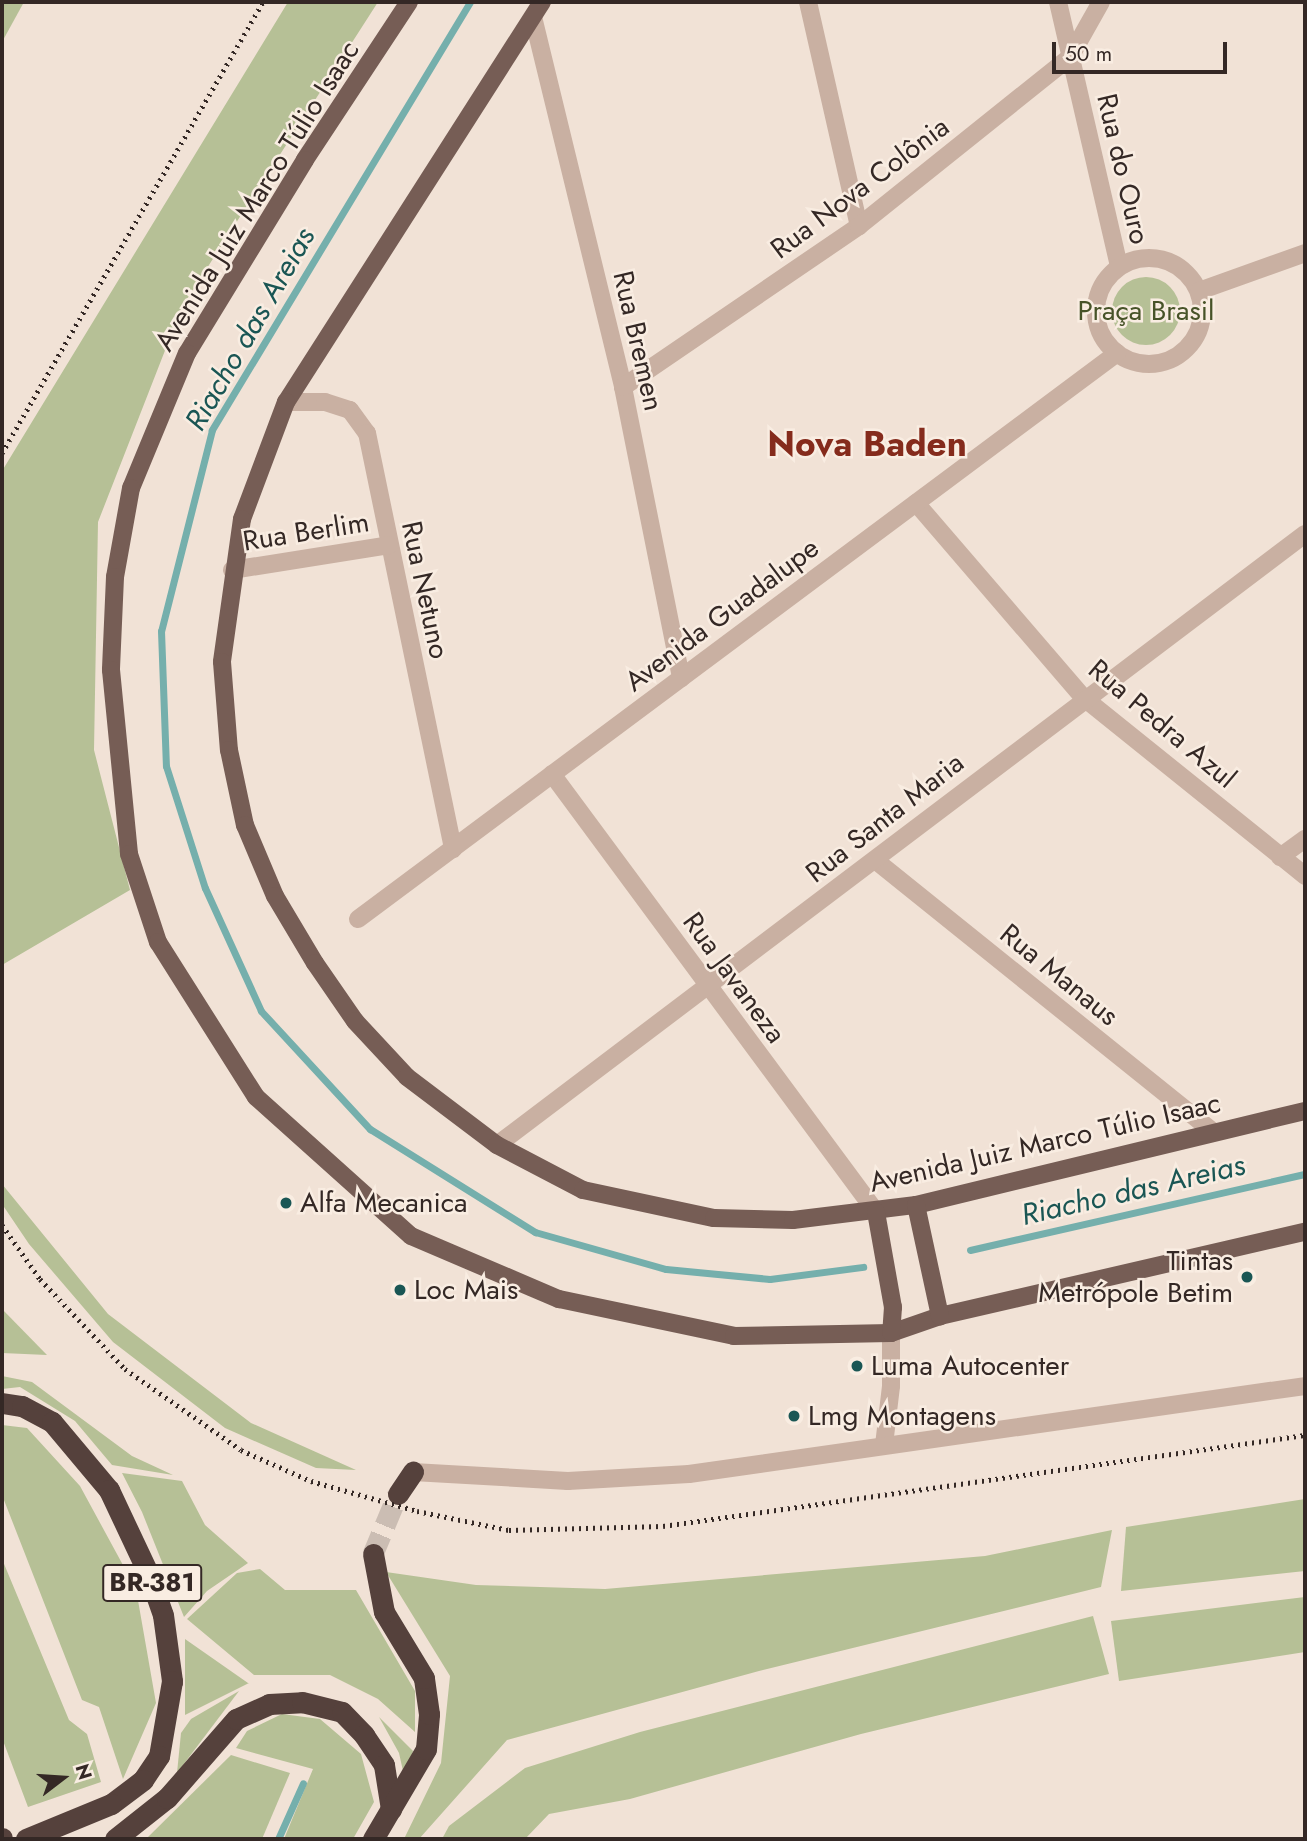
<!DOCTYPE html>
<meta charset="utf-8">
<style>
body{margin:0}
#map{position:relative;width:1307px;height:1841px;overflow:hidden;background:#f1e2d6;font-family:Jost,sans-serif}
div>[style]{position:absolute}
.green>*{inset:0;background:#b6c096}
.round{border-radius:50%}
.stream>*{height:7px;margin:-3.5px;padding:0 3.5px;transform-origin:3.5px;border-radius:3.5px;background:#75afac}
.highway-tunnel>*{height:21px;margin-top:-10.5px;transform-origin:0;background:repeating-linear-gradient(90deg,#cbbdb3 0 21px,transparent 0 31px)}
.minor>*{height:18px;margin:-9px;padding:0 9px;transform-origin:9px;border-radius:9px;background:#c9b0a2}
.minor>.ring{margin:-9px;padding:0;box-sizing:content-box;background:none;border:18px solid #c9b0a2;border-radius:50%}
.major>*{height:18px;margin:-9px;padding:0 9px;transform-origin:9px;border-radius:9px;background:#765d55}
.highway>*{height:21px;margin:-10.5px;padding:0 10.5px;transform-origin:10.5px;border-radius:10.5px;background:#55413c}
.rail>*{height:5px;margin-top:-2.5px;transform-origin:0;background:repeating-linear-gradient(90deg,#342825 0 2px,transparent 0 7px)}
.dots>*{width:19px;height:19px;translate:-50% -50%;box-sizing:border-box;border:4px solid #f9ede2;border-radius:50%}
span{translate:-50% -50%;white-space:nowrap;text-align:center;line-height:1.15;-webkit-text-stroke:5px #f9ede2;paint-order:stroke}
.shield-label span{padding:2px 5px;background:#f9ede2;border:2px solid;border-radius:5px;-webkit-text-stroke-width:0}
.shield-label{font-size:26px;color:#342825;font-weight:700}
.street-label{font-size:28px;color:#342825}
.park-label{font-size:28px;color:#475328}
.poi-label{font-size:28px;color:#342825}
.left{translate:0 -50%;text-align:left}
.right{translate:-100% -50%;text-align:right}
.water-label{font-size:30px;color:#1a5654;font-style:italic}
.district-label{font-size:35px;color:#852b1c;font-weight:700}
.frame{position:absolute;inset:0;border:4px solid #342825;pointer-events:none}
.north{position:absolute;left:28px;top:1743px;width:70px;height:70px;-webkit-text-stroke:5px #f9ede2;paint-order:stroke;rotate:73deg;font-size:19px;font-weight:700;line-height:28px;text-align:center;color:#342825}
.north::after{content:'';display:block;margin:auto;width:24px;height:32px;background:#342825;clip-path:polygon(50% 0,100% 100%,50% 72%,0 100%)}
.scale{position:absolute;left:1052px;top:42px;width:175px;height:32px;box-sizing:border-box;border:4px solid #342825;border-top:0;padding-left:9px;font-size:21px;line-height:24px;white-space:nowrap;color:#342825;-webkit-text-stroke:5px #f9ede2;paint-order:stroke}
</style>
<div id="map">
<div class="green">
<div style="clip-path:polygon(2px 2px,24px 2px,2px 42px)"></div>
<div style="clip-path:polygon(288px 2px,378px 2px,182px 307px,98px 522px,94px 750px,130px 890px,2px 965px,2px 471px)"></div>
<div class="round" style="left:1112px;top:277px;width:68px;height:68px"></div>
<div style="clip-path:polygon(2px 1184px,108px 1314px,251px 1423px,356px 1470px,316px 1468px,225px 1428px,113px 1342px,29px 1244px,2px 1204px)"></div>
<div style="clip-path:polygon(2px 1309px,47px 1355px,2px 1353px)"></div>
<div style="clip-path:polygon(2px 1376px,32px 1382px,132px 1456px,173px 1475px,112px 1465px,75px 1421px,20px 1387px,2px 1389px)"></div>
<div style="clip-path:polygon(2px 1425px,27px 1428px,80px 1486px,136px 1589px,156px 1703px,123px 1779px,99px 1707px,82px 1700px,2px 1495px)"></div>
<div style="clip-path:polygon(122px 1473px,182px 1481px,205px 1525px,248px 1563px,207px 1591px,184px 1617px,142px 1512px)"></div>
<div style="clip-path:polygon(1305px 1499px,1305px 1571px,1121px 1591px,1126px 1527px)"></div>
<div style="clip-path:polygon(1112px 1530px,1101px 1587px,759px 1671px,507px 1740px,419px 1839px,404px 1839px,441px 1763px,450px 1676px,386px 1572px,476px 1585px,605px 1589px,985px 1556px)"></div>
<div style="clip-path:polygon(2px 1559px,69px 1720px,87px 1734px,101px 1782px,28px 1807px,2px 1738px)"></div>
<div style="clip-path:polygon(260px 1569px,285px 1590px,356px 1590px,415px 1691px,415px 1732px,378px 1699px,330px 1675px,254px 1675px,187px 1619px,237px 1573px)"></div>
<div style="clip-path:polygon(1305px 1597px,1305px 1652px,1119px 1681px,1111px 1621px)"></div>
<div style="clip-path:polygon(1093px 1616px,1109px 1674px,861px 1734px,630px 1799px,549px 1814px,525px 1839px,442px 1839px,449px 1826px,525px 1768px,640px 1732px)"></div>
<div style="clip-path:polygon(185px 1639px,248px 1683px,249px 1683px,185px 1715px)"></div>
<div style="clip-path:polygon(239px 1691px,177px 1773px,181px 1733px,191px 1719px)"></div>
<div style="clip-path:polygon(282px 1714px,320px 1719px,361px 1754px,374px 1802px,353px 1839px,284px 1839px,313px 1769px,236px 1748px,247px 1731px)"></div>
<div style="clip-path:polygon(379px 1717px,413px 1751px,405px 1780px,399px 1753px)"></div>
<div style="clip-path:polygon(231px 1755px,290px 1773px,262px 1839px,146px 1839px)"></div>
</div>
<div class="stream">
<div style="left:470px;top:2px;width:500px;rotate:121.1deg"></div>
<div style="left:212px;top:430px;width:207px;rotate:104.2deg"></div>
<div style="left:161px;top:631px;width:135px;rotate:87.9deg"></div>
<div style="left:166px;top:766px;width:128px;rotate:72.3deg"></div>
<div style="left:205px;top:888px;width:135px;rotate:65.5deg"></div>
<div style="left:261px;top:1011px;width:161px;rotate:47.3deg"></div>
<div style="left:370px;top:1129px;width:195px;rotate:32deg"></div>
<div style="left:535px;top:1232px;width:136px;rotate:15.8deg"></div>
<div style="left:666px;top:1269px;width:104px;rotate:5.5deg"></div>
<div style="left:770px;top:1279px;width:94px;rotate:-7.4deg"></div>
<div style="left:970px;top:1250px;width:344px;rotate:-12.8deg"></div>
<div style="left:278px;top:1839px;width:61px;rotate:-65.9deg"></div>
</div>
<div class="highway-tunnel">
<div style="left:373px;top:1554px;width:65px;rotate:-67.4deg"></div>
</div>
<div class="minor">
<div style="left:808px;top:2px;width:230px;rotate:77.2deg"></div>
<div style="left:1058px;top:2px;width:272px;rotate:77deg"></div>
<div style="left:533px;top:17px;width:381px;rotate:76.3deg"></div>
<div style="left:623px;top:387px;width:297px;rotate:78.7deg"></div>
<div class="ring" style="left:1096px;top:258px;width:88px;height:88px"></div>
<div style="left:1199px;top:291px;width:113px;rotate:-19.7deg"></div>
<div style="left:623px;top:387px;width:286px;rotate:-34.3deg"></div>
<div style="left:859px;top:226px;width:270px;rotate:-38.7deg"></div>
<div style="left:1070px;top:57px;width:63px;rotate:-60.6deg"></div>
<div style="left:286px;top:402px;width:39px"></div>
<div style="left:325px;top:402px;width:26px;rotate:18deg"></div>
<div style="left:350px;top:410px;width:29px;rotate:54deg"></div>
<div style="left:367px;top:433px;width:425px;rotate:78.3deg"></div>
<div style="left:916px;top:503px;width:257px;rotate:49.3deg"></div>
<div style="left:1084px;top:698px;width:284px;rotate:38.8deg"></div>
<div style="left:232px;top:570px;width:159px;rotate:-9deg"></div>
<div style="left:552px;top:774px;width:545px;rotate:53.51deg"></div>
<div style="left:1280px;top:857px;width:31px;rotate:-36deg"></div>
<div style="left:875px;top:860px;width:431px;rotate:38.8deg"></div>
<div style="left:358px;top:919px;width:947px;rotate:-36.71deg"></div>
<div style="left:497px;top:1145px;width:1013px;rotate:-37.1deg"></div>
<div style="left:884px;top:1445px;width:59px;rotate:-83.2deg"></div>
<div style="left:891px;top:1386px;width:53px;rotate:-90deg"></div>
<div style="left:413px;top:1472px;width:155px;rotate:3.3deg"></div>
<div style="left:568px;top:1481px;width:121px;rotate:-3.3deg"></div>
<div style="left:689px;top:1474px;width:622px;rotate:-8.13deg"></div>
</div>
<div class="major">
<div style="left:409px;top:2px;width:189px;rotate:123.4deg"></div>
<div style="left:305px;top:160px;width:226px;rotate:121.4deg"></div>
<div style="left:187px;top:353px;width:146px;rotate:112.5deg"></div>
<div style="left:131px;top:488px;width:90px;rotate:100.2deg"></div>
<div style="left:115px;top:577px;width:93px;rotate:92.5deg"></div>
<div style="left:111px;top:670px;width:185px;rotate:84.4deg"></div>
<div style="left:129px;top:854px;width:93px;rotate:71.8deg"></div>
<div style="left:158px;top:942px;width:183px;rotate:57.7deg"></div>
<div style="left:256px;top:1097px;width:208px;rotate:41.9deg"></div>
<div style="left:411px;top:1236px;width:161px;rotate:23.1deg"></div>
<div style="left:559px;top:1299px;width:179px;rotate:11.9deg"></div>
<div style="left:734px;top:1336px;width:157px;rotate:-1.1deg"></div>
<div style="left:891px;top:1333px;width:52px;rotate:-19.1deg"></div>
<div style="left:940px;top:1316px;width:375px;rotate:-13deg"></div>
<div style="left:542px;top:2px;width:475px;rotate:122.6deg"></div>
<div style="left:286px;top:402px;width:125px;rotate:110.6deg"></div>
<div style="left:242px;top:519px;width:144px;rotate:98deg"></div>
<div style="left:222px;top:662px;width:88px;rotate:85.5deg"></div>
<div style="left:229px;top:750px;width:77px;rotate:78deg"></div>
<div style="left:245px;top:825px;width:77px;rotate:67.1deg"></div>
<div style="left:275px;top:896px;width:78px;rotate:59.2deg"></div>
<div style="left:315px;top:963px;width:70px;rotate:55.4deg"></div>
<div style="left:355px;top:1021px;width:76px;rotate:47.1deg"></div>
<div style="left:407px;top:1077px;width:113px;rotate:37.1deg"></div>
<div style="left:497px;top:1145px;width:97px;rotate:27.6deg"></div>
<div style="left:583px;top:1190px;width:134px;rotate:12.1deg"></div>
<div style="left:714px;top:1218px;width:79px;rotate:1.5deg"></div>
<div style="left:793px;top:1220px;width:124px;rotate:-7deg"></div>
<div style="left:916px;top:1205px;width:400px;rotate:-13.6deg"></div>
<div style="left:916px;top:1205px;width:114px;rotate:77.8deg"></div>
<div style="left:876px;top:1212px;width:97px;rotate:79.9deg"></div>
<div style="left:893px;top:1307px;width:26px;rotate:94deg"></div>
</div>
<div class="highway">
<div style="left:2px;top:1403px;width:20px;rotate:9deg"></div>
<div style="left:22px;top:1406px;width:34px;rotate:28deg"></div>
<div style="left:52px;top:1422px;width:89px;rotate:50deg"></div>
<div style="left:109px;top:1490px;width:94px;rotate:64.8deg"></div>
<div style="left:149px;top:1575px;width:42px;rotate:70.7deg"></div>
<div style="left:163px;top:1615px;width:67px;rotate:82.2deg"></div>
<div style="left:172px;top:1681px;width:76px;rotate:99.8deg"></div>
<div style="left:159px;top:1756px;width:29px;rotate:124deg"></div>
<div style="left:143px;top:1780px;width:40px;rotate:143deg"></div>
<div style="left:111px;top:1804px;width:92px;rotate:157.6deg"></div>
<div style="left:398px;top:1494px;width:27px;rotate:-56deg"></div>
<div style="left:2px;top:1838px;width:1px;rotate:90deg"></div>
<div style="left:115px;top:1839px;width:66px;rotate:-38.3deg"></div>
<div style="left:167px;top:1798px;width:105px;rotate:-48.9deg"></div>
<div style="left:236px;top:1719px;width:36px;rotate:-24deg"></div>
<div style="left:269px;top:1704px;width:33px;rotate:-3deg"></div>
<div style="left:302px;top:1702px;width:41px;rotate:14deg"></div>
<div style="left:342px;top:1712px;width:32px;rotate:46deg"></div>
<div style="left:364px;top:1735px;width:36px;rotate:56deg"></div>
<div style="left:384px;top:1765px;width:45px;rotate:81deg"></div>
<div style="left:373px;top:1839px;width:104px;rotate:-59.5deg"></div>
<div style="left:426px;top:1749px;width:35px;rotate:-85deg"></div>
<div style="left:429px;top:1714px;width:36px;rotate:-98deg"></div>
<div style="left:424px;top:1678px;width:77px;rotate:-121.2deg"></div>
<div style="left:384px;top:1612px;width:59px;rotate:-100.7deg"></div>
</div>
<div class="rail">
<div style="left:2px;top:453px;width:521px;rotate:-59.94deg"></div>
<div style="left:2px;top:1225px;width:66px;rotate:54.9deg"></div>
<div style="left:40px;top:1279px;width:124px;rotate:46.6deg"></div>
<div style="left:125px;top:1369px;width:141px;rotate:34.9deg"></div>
<div style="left:241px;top:1450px;width:77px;rotate:23.9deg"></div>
<div style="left:311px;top:1481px;width:110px;rotate:15.8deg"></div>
<div style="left:417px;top:1511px;width:94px;rotate:11.7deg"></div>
<div style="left:509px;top:1530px;width:154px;rotate:-1.5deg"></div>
<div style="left:663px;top:1526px;width:648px;rotate:-8.07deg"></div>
</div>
<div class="dots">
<div style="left:286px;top:1203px;background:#1a5654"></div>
<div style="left:1247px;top:1277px;background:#1a5654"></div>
<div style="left:400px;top:1290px;background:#1a5654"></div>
<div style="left:857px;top:1366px;background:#1a5654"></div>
<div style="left:794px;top:1416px;background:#1a5654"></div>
</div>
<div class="shield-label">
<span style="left:152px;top:1583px">BR-381</span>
</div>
<div class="street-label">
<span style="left:1123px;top:169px;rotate:77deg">Rua do Ouro</span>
<span style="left:860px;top:188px;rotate:-37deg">Rua Nova Colônia</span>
<span style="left:257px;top:196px;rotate:-58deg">Avenida Juiz Marco Túlio Isaac</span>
<span style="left:638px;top:341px;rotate:77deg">Rua Bremen</span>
<span style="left:306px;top:532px;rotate:-9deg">Rua Berlim</span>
<span style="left:425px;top:590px;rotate:78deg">Rua Netuno</span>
<span style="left:722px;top:615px;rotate:-37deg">Avenida Guadalupe</span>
<span style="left:1162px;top:724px;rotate:40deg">Rua Pedra Azul</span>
<span style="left:885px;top:818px;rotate:-38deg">Rua Santa Maria</span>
<span style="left:1059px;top:975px;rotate:39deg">Rua Manaus</span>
<span style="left:734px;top:978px;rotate:54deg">Rua Javaneza</span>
<span style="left:1045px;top:1143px;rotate:-13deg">Avenida Juiz Marco Túlio Isaac</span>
</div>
<div class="park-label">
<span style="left:1146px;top:311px">Praça Brasil</span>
</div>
<div class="poi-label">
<span class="left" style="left:300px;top:1203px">Alfa Mecanica</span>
<span class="right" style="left:1233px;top:1277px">Tintas<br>Metrópole Betim</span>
<span class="left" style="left:414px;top:1290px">Loc Mais</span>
<span class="left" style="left:871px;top:1366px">Luma Autocenter</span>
<span class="left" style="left:808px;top:1416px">Lmg Montagens</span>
</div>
<div class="water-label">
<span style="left:250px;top:329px;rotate:-60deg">Riacho das Areias</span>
<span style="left:1133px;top:1190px;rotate:-13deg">Riacho das Areias</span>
</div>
<div class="district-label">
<span style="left:867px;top:444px">Nova Baden</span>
</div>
<div class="frame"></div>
<div class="north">N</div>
<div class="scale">50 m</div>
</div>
